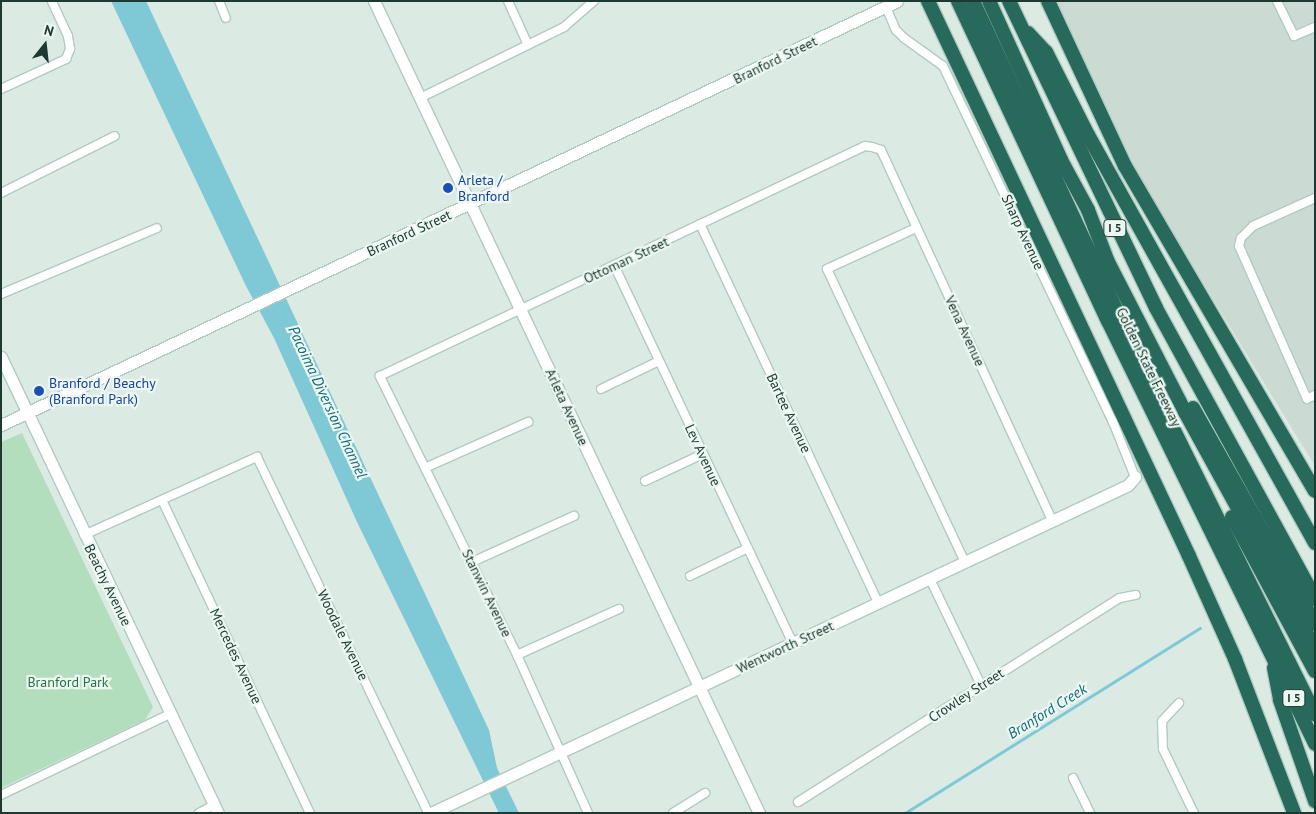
<!DOCTYPE html>
<style>
body{margin:0}
#map{position:relative;width:1316px;height:814px;overflow:hidden;background:#dceae4;font-family:"PT Sans",sans-serif}
div>[style]{position:absolute}
.built>*{inset:0;background:#cbdad3}
.green>*{inset:0;background:#b3debe}
.water>*{inset:0;background:#7fc8d5}
.stream>*{height:2.5px;margin:-1.25px;padding:0 1.25px;transform-origin:1.25px;border-radius:1.25px;background:#7fc8d5}
.roads{filter:drop-shadow(1px 0 #afcbc0) drop-shadow(-1px 0 #afcbc0) drop-shadow(0 1px #afcbc0) drop-shadow(0 -1px #afcbc0)}
.street>*{height:8px;margin:-4px;padding:0 4px;transform-origin:4px;border-radius:4px;background:#fff}
.secondary>*{height:11px;margin:-5.5px;padding:0 5.5px;transform-origin:5.5px;border-radius:5.5px;background:#fff}
.highway>*{height:14px;margin:-7px;padding:0 7px;transform-origin:7px;border-radius:7px;background:#27695b}
.dots>*{width:14px;height:14px;translate:-50% -50%;box-sizing:border-box;border:2px solid #edf7f2;border-radius:50%}
span{translate:-50% -50%;white-space:nowrap;text-align:center;line-height:1.15;-webkit-text-stroke:4.5px #edf7f2;paint-order:stroke}
.shield-label span{padding:1px 4px;background:#edf7f2;border:1px solid;border-radius:4px;-webkit-text-stroke-width:0}
.shield-label{font-size:12px;color:#1d3a32;font-weight:700}
.street-label{font-size:14px;color:#1d3a32}
.transit-label{font-size:14px;color:#164399}
.left{translate:0 -50%;text-align:left}
.park-label{font-size:14px;color:#257443}
.water-label{font-size:15px;color:#146a7a;font-style:italic}
.frame{position:absolute;inset:0;border:2px solid #1d3a32;pointer-events:none}
.north{position:absolute;left:20px;top:20px;width:50px;height:50px;-webkit-text-stroke:4px #edf7f2;paint-order:stroke;rotate:16deg;font-size:14px;font-weight:700;line-height:20px;text-align:center;color:#1d3a32}
.north::after{content:'';display:block;margin:auto;width:18px;height:22px;background:#1d3a32;clip-path:polygon(50% 0,100% 100%,50% 72%,0 100%)}
</style>
<div id="map">
<div class="built">
<div style="clip-path:polygon(1055px 1px,1315px 1px,1315px 466px,1145px 188px)"></div>
</div>
<div class="green">
<div style="clip-path:polygon(22px 433px,153px 707px,145px 720px,1px 788px,1px 442px)"></div>
</div>
<div class="water">
<div style="clip-path:polygon(111px 1px,146px 1px,489px 730px,497px 768px,519px 813px,499px 813px,493px 801px,357px 522px,274px 338px,246px 286px)"></div>
</div>
<div class="stream">
<div style="left:905px;top:813px;width:348px;rotate:-32.1deg"></div>
</div>
<div class="roads">
<div class="street">
<div style="left:219px;top:1px;width:18px;rotate:68deg"></div>
<div style="left:508px;top:1px;width:48px;rotate:65.6deg"></div>
<div style="left:1277px;top:1px;width:39px;rotate:64deg"></div>
<div style="left:1294px;top:36px;width:23px;rotate:-23deg"></div>
<div style="left:886px;top:7px;width:25px;rotate:67deg"></div>
<div style="left:896px;top:30px;width:11px;rotate:45deg"></div>
<div style="left:904px;top:38px;width:48px;rotate:35.7deg"></div>
<div style="left:943px;top:66px;width:395px;rotate:64.5deg"></div>
<div style="left:1113px;top:422px;width:59px;rotate:68.2deg"></div>
<div style="left:1px;top:89px;width:72px;rotate:-24.8deg"></div>
<div style="left:66px;top:59px;width:11px;rotate:-68deg"></div>
<div style="left:70px;top:49px;width:13px;rotate:-99deg"></div>
<div style="left:68px;top:36px;width:38px;rotate:-115deg"></div>
<div style="left:420px;top:98px;width:161px;rotate:-26.2deg"></div>
<div style="left:564px;top:27px;width:40px;rotate:-41deg"></div>
<div style="left:1px;top:193px;width:127px;rotate:-26.6deg"></div>
<div style="left:1315px;top:198px;width:68px;rotate:155.7deg"></div>
<div style="left:1253px;top:226px;width:17px;rotate:135deg"></div>
<div style="left:1241px;top:238px;width:8px;rotate:104deg"></div>
<div style="left:1239px;top:246px;width:167px;rotate:66deg"></div>
<div style="left:1307px;top:399px;width:9px;rotate:-27deg"></div>
<div style="left:700px;top:224px;width:418px;rotate:64.8deg"></div>
<div style="left:916px;top:228px;width:98px;rotate:155.3deg"></div>
<div style="left:827px;top:269px;width:324px;rotate:64.8deg"></div>
<div style="left:614px;top:265px;width:419px;rotate:64.7deg"></div>
<div style="left:1px;top:294px;width:169px;rotate:-22.9deg"></div>
<div style="left:601px;top:389px;width:64px;rotate:-25.8deg"></div>
<div style="left:427px;top:467px;width:111px;rotate:-24deg"></div>
<div style="left:645px;top:481px;width:64px;rotate:-25deg"></div>
<div style="left:162px;top:500px;width:346px;rotate:64.7deg"></div>
<div style="left:84px;top:535px;width:190px;rotate:-24.3deg"></div>
<div style="left:257px;top:457px;width:395px;rotate:64.3deg"></div>
<div style="left:472px;top:562px;width:112px;rotate:-24.3deg"></div>
<div style="left:690px;top:576px;width:64px;rotate:-25.8deg"></div>
<div style="left:930px;top:579px;width:118px;rotate:64.3deg"></div>
<div style="left:517px;top:655px;width:112px;rotate:-24.3deg"></div>
<div style="left:1179px;top:703px;width:25px;rotate:133deg"></div>
<div style="left:1162px;top:721px;width:28px;rotate:88deg"></div>
<div style="left:1163px;top:749px;width:71px;rotate:64.2deg"></div>
<div style="left:1073px;top:778px;width:39px;rotate:64deg"></div>
<div style="left:1px;top:795px;width:187px;rotate:-25.6deg"></div>
<div style="left:798px;top:802px;width:381px;rotate:-32.4deg"></div>
<div style="left:1120px;top:598px;width:16px;rotate:-11deg"></div>
<div style="left:199px;top:813px;width:17px;rotate:-28deg"></div>
<div style="left:588px;top:813px;width:173px;rotate:-114.2deg"></div>
<div style="left:517px;top:655px;width:311px;rotate:-116.2deg"></div>
<div style="left:380px;top:376px;width:537px;rotate:-25.37deg"></div>
<div style="left:865px;top:146px;width:7px;rotate:8deg"></div>
<div style="left:872px;top:147px;width:9px;rotate:18deg"></div>
<div style="left:881px;top:150px;width:408px;rotate:65.2deg"></div>
<div style="left:673px;top:813px;width:38px;rotate:-32deg"></div>
</div>
<div class="secondary">
<div style="left:374px;top:1px;width:899px;rotate:64.63deg"></div>
<div style="left:1px;top:357px;width:505px;rotate:64.55deg"></div>
<div style="left:1px;top:425px;width:991px;rotate:-25.32deg"></div>
<div style="left:431px;top:813px;width:770px;rotate:-25.2deg"></div>
<div style="left:1128px;top:485px;width:11px;rotate:-49deg"></div>
</div>
<div class="highway">
<div style="left:928px;top:1px;width:613px;rotate:64.81deg"></div>
<div style="left:1189px;top:556px;width:113px;rotate:65.9deg"></div>
<div style="left:1235px;top:659px;width:165px;rotate:69deg"></div>
<div style="left:958px;top:1px;width:353px;rotate:64.9deg"></div>
<div style="left:1108px;top:321px;width:471px;rotate:63.9deg"></div>
<div style="left:973px;top:1px;width:404px;rotate:65.1deg"></div>
<div style="left:1143px;top:368px;width:387px;rotate:63.6deg"></div>
<div style="left:989px;top:1px;width:175px;rotate:65.6deg"></div>
<div style="left:1061px;top:160px;width:57px;rotate:61.6deg"></div>
<div style="left:1088px;top:210px;width:56px;rotate:69deg"></div>
<div style="left:1108px;top:262px;width:169px;rotate:62.8deg"></div>
<div style="left:1185px;top:412px;width:269px;rotate:61.2deg"></div>
<div style="left:1009px;top:1px;width:340px;rotate:64.4deg"></div>
<div style="left:1156px;top:308px;width:332px;rotate:61.3deg"></div>
<div style="left:1048px;top:1px;width:182px;rotate:65deg"></div>
<div style="left:1125px;top:166px;width:376px;rotate:59.7deg"></div>
<div style="left:1028px;top:33px;width:26px;rotate:47deg"></div>
<div style="left:1046px;top:52px;width:93px;rotate:63.2deg"></div>
<div style="left:1088px;top:135px;width:467px;rotate:60.9deg"></div>
<div style="left:1193px;top:408px;width:248px;rotate:60.5deg"></div>
<div style="left:1232px;top:517px;width:175px;rotate:61.7deg"></div>
<div style="left:1274px;top:668px;width:33px;rotate:79deg"></div>
<div style="left:1280px;top:700px;width:107px;rotate:70.9deg"></div>
</div>
</div>
<div class="dots">
<div style="left:448px;top:188px;background:#1a4fb4"></div>
<div style="left:39px;top:391px;background:#1a4fb4"></div>
</div>
<div class="shield-label">
<span style="left:1115px;top:228px">I 5</span>
<span style="left:1294px;top:698px">I 5</span>
</div>
<div class="street-label">
<span style="left:775px;top:60px;rotate:-26deg">Branford Street</span>
<span style="left:1023px;top:232px;rotate:65deg">Sharp Avenue</span>
<span style="left:409px;top:233px;rotate:-25deg">Branford Street</span>
<span style="left:626px;top:260px;rotate:-25deg">Ottoman Street</span>
<span style="left:965px;top:331px;rotate:65deg">Vena Avenue</span>
<span style="left:1149px;top:367px;rotate:64deg">Golden State Freeway</span>
<span style="left:567px;top:407px;rotate:65deg">Arleta Avenue</span>
<span style="left:789px;top:413px;rotate:65deg">Bartee Avenue</span>
<span style="left:703px;top:455px;rotate:65deg">Lev Avenue</span>
<span style="left:108px;top:585px;rotate:64deg">Beachy Avenue</span>
<span style="left:487px;top:593px;rotate:64deg">Stanwin Avenue</span>
<span style="left:343px;top:635px;rotate:64deg">Woodale Avenue</span>
<span style="left:785px;top:647px;rotate:-25deg">Wentworth Street</span>
<span style="left:236px;top:656px;rotate:65deg">Mercedes Avenue</span>
<span style="left:966px;top:695px;rotate:-33deg">Crowley Street</span>
</div>
<div class="transit-label">
<span class="left" style="left:458px;top:188px">Arleta /<br>Branford</span>
<span class="left" style="left:49px;top:391px">Branford / Beachy<br>(Branford Park)</span>
</div>
<div class="park-label">
<span style="left:68px;top:682px">Branford Park</span>
</div>
<div class="water-label">
<span style="left:328px;top:402px;rotate:65deg">Pacoima Diversion Channel</span>
<span style="left:1047px;top:711px;rotate:-32deg">Branford Creek</span>
</div>
<div class="frame"></div>
<div class="north">N</div>
</div>
